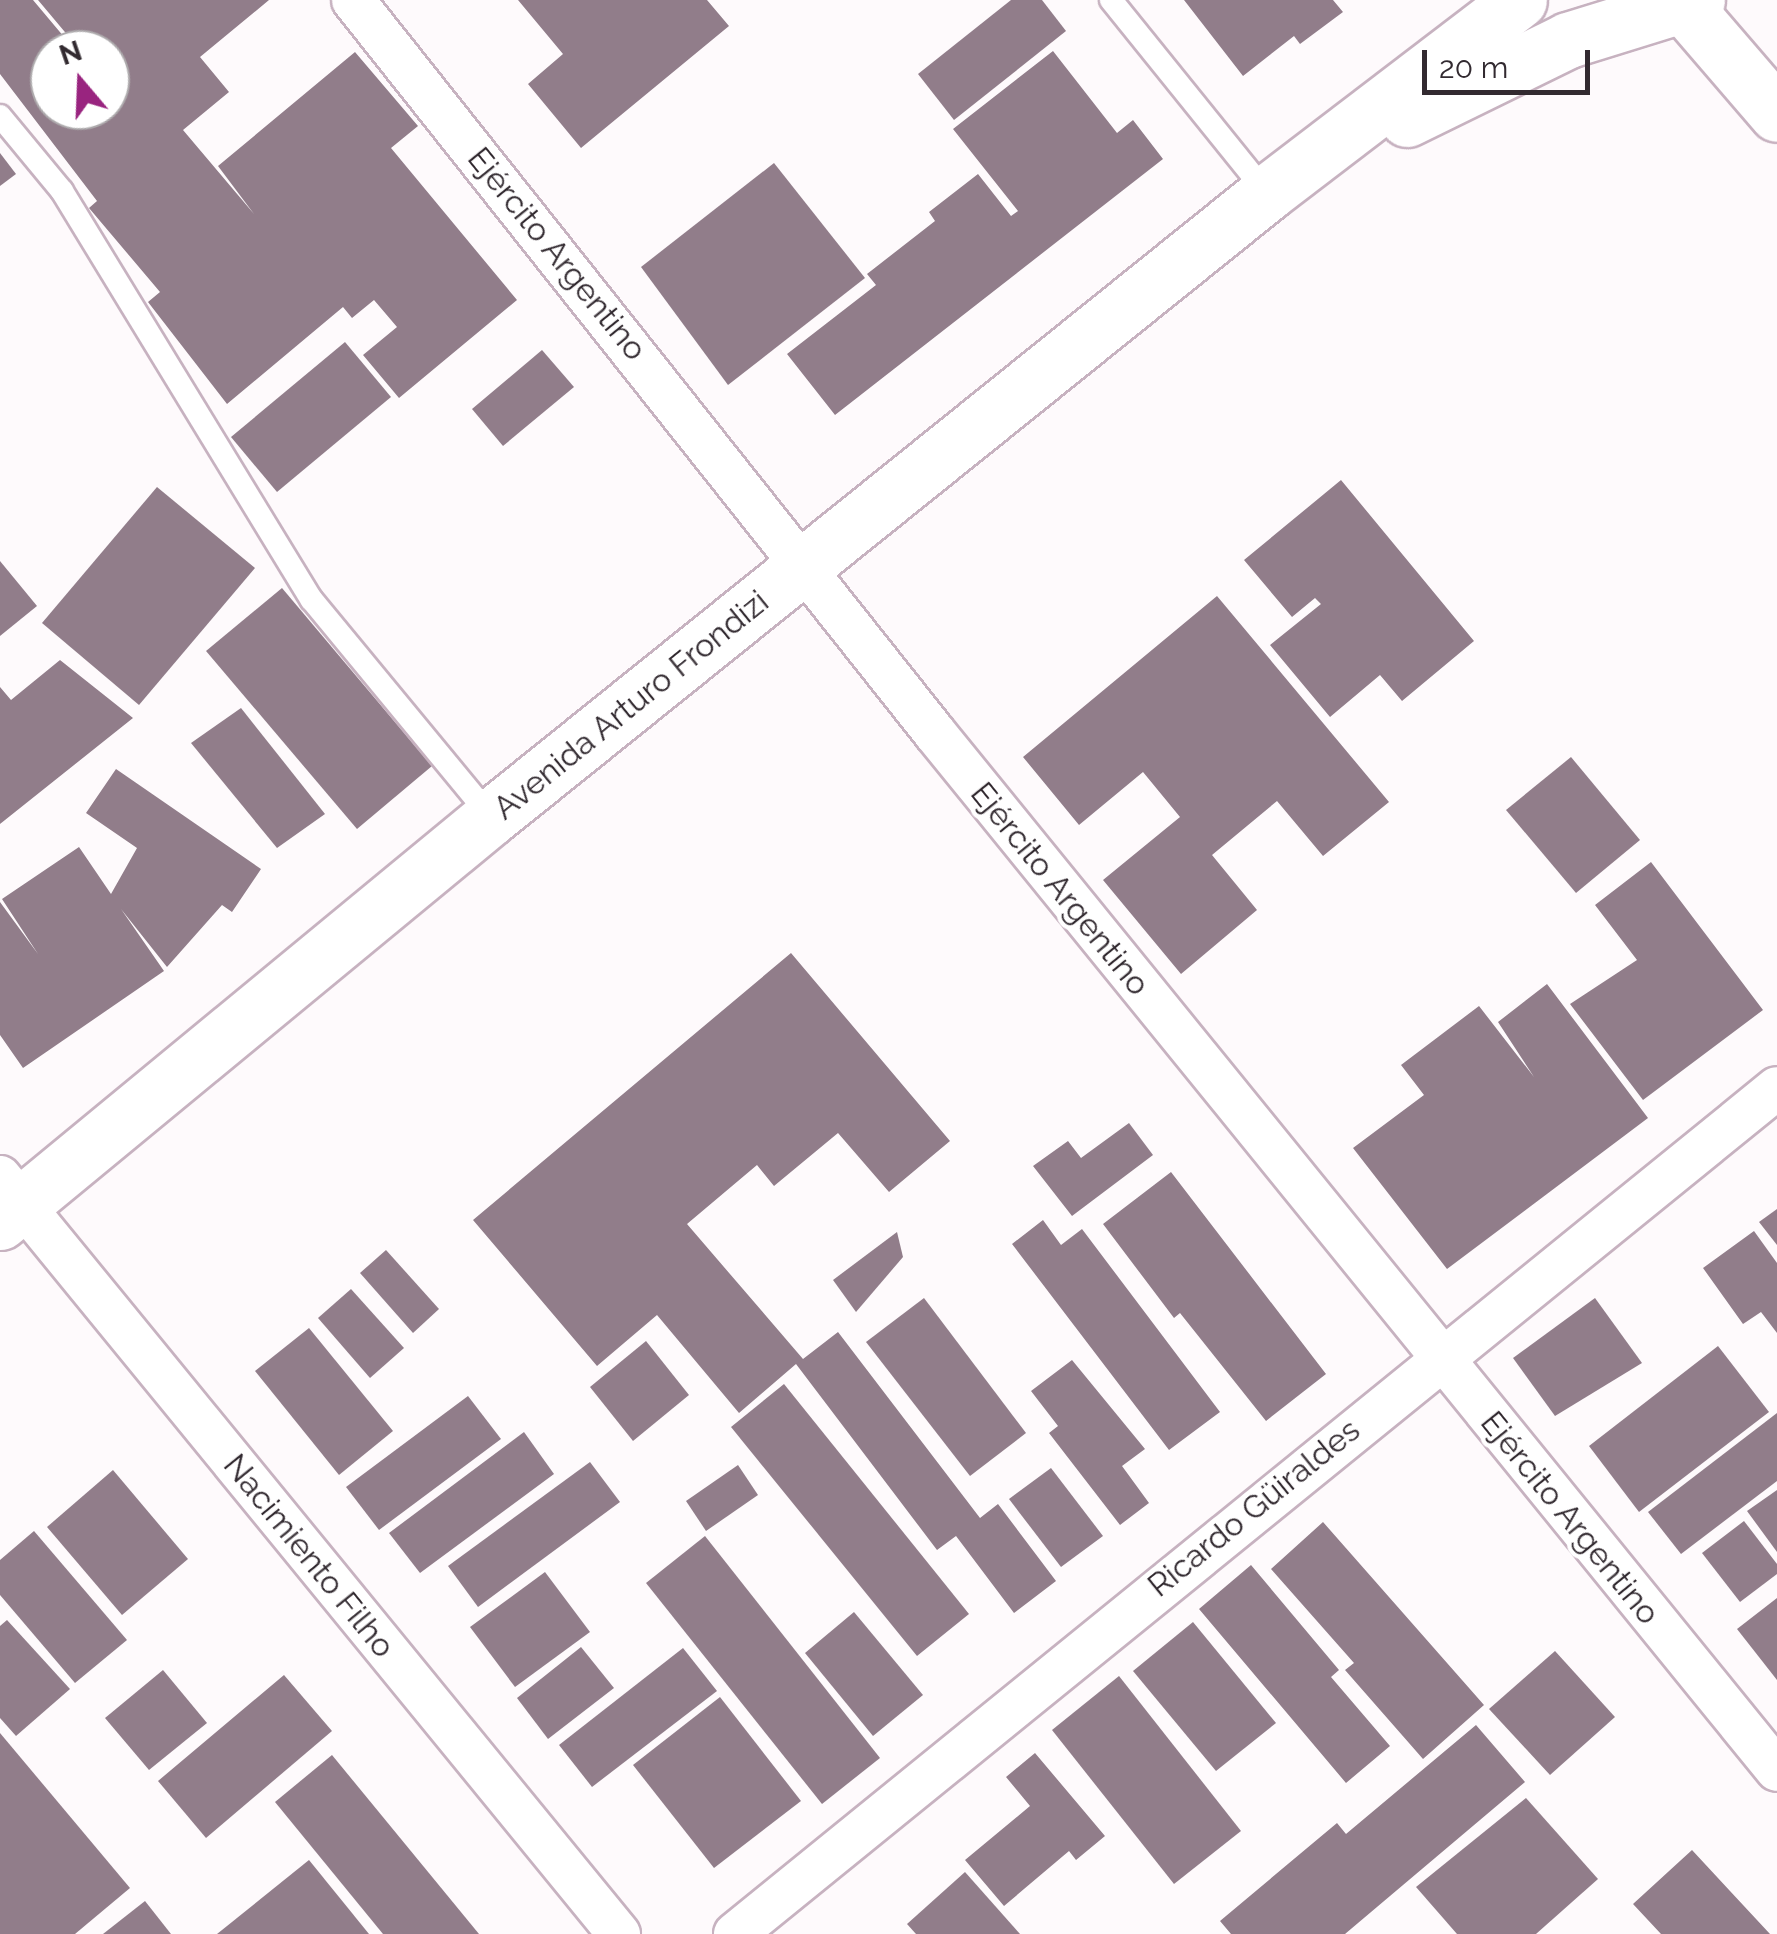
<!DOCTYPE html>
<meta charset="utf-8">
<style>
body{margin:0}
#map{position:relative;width:1777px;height:1934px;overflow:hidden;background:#fefafc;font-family:Raleway,sans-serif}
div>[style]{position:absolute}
.building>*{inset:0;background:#917d8a}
.roads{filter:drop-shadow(2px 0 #c7b2c0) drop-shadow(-2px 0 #c7b2c0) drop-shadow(0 2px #c7b2c0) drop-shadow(0 -2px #c7b2c0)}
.lane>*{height:22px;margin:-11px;padding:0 11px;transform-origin:11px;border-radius:11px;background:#fff}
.street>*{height:42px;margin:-21px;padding:0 21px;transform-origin:21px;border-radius:21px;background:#fff}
.secondary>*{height:55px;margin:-27.5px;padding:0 27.5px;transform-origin:27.5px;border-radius:27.5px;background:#fff}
span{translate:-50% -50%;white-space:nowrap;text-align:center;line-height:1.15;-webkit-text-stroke:9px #fff;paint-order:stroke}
.street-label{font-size:32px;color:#322a30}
.north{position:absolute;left:30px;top:30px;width:100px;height:100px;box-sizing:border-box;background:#fff;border:2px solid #adaaac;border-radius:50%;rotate:341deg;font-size:28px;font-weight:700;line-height:40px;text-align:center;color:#322a30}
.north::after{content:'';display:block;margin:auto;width:35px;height:45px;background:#99247f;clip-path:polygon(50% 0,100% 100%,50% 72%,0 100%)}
.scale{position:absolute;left:1422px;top:50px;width:168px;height:45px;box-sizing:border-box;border:5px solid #322a30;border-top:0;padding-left:12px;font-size:30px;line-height:35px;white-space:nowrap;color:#322a30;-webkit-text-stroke:8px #fff;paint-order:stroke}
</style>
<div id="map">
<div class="building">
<div style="clip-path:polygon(0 0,33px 0,75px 50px,50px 50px,50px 110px,110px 110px,110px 50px,80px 50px,38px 0,269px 0,200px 57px,229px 92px,183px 130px,254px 214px,218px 166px,355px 52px,418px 126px,391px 148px,517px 300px,399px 398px,363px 355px,397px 327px,374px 300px,352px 318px,343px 307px,227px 404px,148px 302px,160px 292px,89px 208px,97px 201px,0 74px)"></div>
<div style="clip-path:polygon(518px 0,707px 0,729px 26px,581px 148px,528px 84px,563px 54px)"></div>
<div style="clip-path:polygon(1011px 0,1042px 0,1066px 31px,954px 120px,918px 74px)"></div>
<div style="clip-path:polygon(1184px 0,1333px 0,1343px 12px,1300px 44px,1294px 36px,1243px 76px)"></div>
<div style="clip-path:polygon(1053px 51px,1117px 133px,1133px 120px,1163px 159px,835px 415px,787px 354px,876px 285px,867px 274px,935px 221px,929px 212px,978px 174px,1011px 216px,1018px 211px,953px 129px)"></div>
<div style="clip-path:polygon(0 153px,16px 174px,0 186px)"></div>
<div style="clip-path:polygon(774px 163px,865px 278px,728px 385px,641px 267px)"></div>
<div style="clip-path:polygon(345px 342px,391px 397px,277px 492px,231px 437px)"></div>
<div style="clip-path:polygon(542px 350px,574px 387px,503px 446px,472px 409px)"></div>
<div style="clip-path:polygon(1341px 480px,1474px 641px,1402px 701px,1380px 675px,1330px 717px,1270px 645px,1321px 604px,1315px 598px,1292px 617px,1244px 560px)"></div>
<div style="clip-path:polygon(157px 487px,255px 568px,139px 705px,42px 623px)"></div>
<div style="clip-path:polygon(0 561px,37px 606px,0 636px)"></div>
<div style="clip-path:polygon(282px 588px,432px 766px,357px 829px,206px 651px)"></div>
<div style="clip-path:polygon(1217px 596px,1389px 802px,1323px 856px,1277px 801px,1212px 855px,1257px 910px,1181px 974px,1103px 880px,1180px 817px,1143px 772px,1079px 825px,1023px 757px)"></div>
<div style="clip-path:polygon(60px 660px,133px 718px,0 824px,0 687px,11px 700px)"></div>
<div style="clip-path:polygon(241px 708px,325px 814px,277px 848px,191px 743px)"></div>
<div style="clip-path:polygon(1571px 757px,1640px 840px,1576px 893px,1506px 810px)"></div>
<div style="clip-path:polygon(116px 769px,261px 869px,232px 912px,222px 905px,167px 967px,121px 909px,164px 971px,23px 1068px,0 1035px,0 902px,38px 954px,2px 899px,79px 847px,111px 894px,137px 848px,86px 813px)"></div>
<div style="clip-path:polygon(1651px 862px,1763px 1010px,1643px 1100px,1570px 1004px,1637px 960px,1595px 905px)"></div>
<div style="clip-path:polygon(791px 953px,950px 1141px,889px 1192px,838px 1133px,774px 1186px,757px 1165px,687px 1224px,803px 1359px,838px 1332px,980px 1518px,998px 1504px,1056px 1581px,1014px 1613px,956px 1536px,937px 1550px,796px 1364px,739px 1413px,657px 1315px,597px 1366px,473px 1220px)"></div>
<div style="clip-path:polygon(1547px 984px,1648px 1118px,1447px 1269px,1353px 1148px,1424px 1095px,1401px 1065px,1479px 1006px,1534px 1077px,1498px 1022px)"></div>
<div style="clip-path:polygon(1129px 1123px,1153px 1155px,1072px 1216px,1033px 1166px,1068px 1141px,1081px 1158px)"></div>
<div style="clip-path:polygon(1171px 1172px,1326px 1374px,1266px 1421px,1180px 1313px,1174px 1318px,1103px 1224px)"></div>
<div style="clip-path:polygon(1777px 1209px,1777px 1245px,1759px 1222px)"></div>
<div style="clip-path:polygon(1043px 1220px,1061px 1245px,1082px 1229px,1220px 1412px,1169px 1450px,1012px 1244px)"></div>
<div style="clip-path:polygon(1754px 1231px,1777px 1263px,1777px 1333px,1761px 1312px,1743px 1324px,1703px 1268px)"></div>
<div style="clip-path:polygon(897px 1232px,903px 1257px,856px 1312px,833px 1280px)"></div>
<div style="clip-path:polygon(386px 1250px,439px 1309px,413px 1333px,360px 1273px)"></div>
<div style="clip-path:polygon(351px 1289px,404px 1348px,370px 1378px,318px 1318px)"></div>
<div style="clip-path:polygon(924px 1298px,1026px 1433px,970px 1476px,866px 1342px)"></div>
<div style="clip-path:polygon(1595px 1298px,1642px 1363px,1555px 1416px,1513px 1358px)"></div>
<div style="clip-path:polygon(309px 1328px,393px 1431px,339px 1475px,255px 1371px)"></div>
<div style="clip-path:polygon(646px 1341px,689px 1395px,633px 1441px,590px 1387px)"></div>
<div style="clip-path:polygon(1718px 1346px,1769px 1412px,1639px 1512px,1589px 1446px)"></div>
<div style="clip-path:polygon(1072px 1360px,1145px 1449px,1122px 1466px,1149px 1503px,1120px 1525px,1049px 1433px,1058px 1426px,1031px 1391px)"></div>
<div style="clip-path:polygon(784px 1384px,969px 1614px,917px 1656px,731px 1427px)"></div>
<div style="clip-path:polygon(468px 1396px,501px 1439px,379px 1530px,346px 1487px)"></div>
<div style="clip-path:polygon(1777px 1413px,1777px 1481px,1681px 1554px,1648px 1512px)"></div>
<div style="clip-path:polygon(524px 1432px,554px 1474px,420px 1573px,389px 1533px)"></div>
<div style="clip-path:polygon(590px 1462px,620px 1502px,478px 1607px,448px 1566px)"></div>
<div style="clip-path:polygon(738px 1465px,758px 1495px,706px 1531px,686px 1501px)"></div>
<div style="clip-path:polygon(1051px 1468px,1103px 1536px,1061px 1567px,1009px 1499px)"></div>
<div style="clip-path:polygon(113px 1470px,188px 1559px,122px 1615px,47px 1527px)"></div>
<div style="clip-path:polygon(1777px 1490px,1777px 1552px,1747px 1511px)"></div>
<div style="clip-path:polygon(1744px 1521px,1777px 1564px,1777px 1574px,1740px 1602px,1702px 1553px)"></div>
<div style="clip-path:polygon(1323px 1522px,1484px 1705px,1423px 1759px,1345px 1670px,1354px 1663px,1271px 1569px)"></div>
<div style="clip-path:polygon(34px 1531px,127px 1640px,75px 1683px,0 1595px,0 1560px)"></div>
<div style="clip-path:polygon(705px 1536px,880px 1758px,822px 1804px,646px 1583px)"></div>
<div style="clip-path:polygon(1251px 1565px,1339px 1670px,1331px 1677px,1390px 1746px,1346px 1783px,1199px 1609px)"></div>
<div style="clip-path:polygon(545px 1572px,590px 1632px,515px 1687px,470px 1627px)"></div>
<div style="clip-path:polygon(1777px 1598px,1777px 1680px,1737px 1629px)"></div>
<div style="clip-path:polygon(854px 1612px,923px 1695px,873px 1736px,805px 1653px)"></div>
<div style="clip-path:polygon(7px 1620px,70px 1689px,16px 1736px,0 1718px,0 1626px)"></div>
<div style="clip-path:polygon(1193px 1622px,1276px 1723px,1216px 1771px,1133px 1671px)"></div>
<div style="clip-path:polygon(581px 1647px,614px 1688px,548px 1739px,517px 1698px)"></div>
<div style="clip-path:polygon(683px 1648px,717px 1691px,592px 1787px,559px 1745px)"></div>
<div style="clip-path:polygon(1555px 1651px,1615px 1717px,1550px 1775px,1489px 1709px)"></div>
<div style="clip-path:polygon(163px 1670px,207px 1723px,149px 1770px,105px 1718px)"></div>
<div style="clip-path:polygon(284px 1675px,332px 1731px,206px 1838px,158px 1781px)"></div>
<div style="clip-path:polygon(1119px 1676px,1241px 1831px,1174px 1884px,1052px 1730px)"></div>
<div style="clip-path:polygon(720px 1697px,801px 1801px,714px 1868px,633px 1765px)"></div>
<div style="clip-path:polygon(1476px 1725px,1525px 1782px,1345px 1934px,1231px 1934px,1220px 1921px,1337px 1823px,1346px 1834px)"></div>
<div style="clip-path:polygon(0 1733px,130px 1888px,75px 1934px,0 1934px)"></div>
<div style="clip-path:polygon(1035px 1753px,1105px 1836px,1076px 1860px,1069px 1851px,1004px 1906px,965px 1860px,1030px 1806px,1006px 1777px)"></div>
<div style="clip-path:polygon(332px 1755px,479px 1934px,383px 1934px,275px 1802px)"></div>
<div style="clip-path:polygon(1526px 1798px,1598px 1879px,1536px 1934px,1457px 1934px,1416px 1887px)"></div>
<div style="clip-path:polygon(1692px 1850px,1730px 1891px,1770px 1934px,1661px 1934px,1633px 1904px)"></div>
<div style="clip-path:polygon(309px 1860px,369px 1934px,217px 1934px)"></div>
<div style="clip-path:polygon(965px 1872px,1020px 1934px,916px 1934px,907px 1924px)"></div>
<div style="clip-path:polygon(145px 1901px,171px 1934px,103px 1934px)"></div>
</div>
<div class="roads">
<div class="lane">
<div style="left:1111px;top:0;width:248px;rotate:51.1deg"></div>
<div style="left:0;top:116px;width:97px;rotate:50.4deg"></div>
<div style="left:62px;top:191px;width:479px;rotate:58.6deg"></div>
<div style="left:312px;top:600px;width:281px;rotate:50.5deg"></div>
</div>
<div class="street">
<div style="left:353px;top:0;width:935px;rotate:51.56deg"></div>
<div style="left:934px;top:732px;width:1337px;rotate:50.92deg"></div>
<div style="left:0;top:1177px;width:978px;rotate:50.73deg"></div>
<div style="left:735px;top:1934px;width:1342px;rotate:-39.07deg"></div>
</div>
<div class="secondary">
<div style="left:1679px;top:0;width:150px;rotate:49.3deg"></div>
<div style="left:1407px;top:119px;width:179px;rotate:-26.1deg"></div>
<div style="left:1568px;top:40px;width:135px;rotate:-17.2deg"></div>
<div style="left:0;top:1222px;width:636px;rotate:-39.52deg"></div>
<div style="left:491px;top:817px;width:996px;rotate:-38.8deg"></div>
<div style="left:1267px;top:193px;width:317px;rotate:-37.4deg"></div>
</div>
</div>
<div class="street-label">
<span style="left:557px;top:254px;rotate:51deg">Ejército Argentino</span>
<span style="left:631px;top:705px;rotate:-39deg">Avenida Arturo Frondizi</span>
<span style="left:1060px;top:889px;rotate:51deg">Ejército Argentino</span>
<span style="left:1254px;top:1508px;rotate:-39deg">Ricardo Güiraldes</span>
<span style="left:1570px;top:1518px;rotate:51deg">Ejército Argentino</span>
<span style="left:309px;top:1556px;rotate:51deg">Nacimiento Filho</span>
</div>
<div class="north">N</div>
<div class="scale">20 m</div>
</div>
